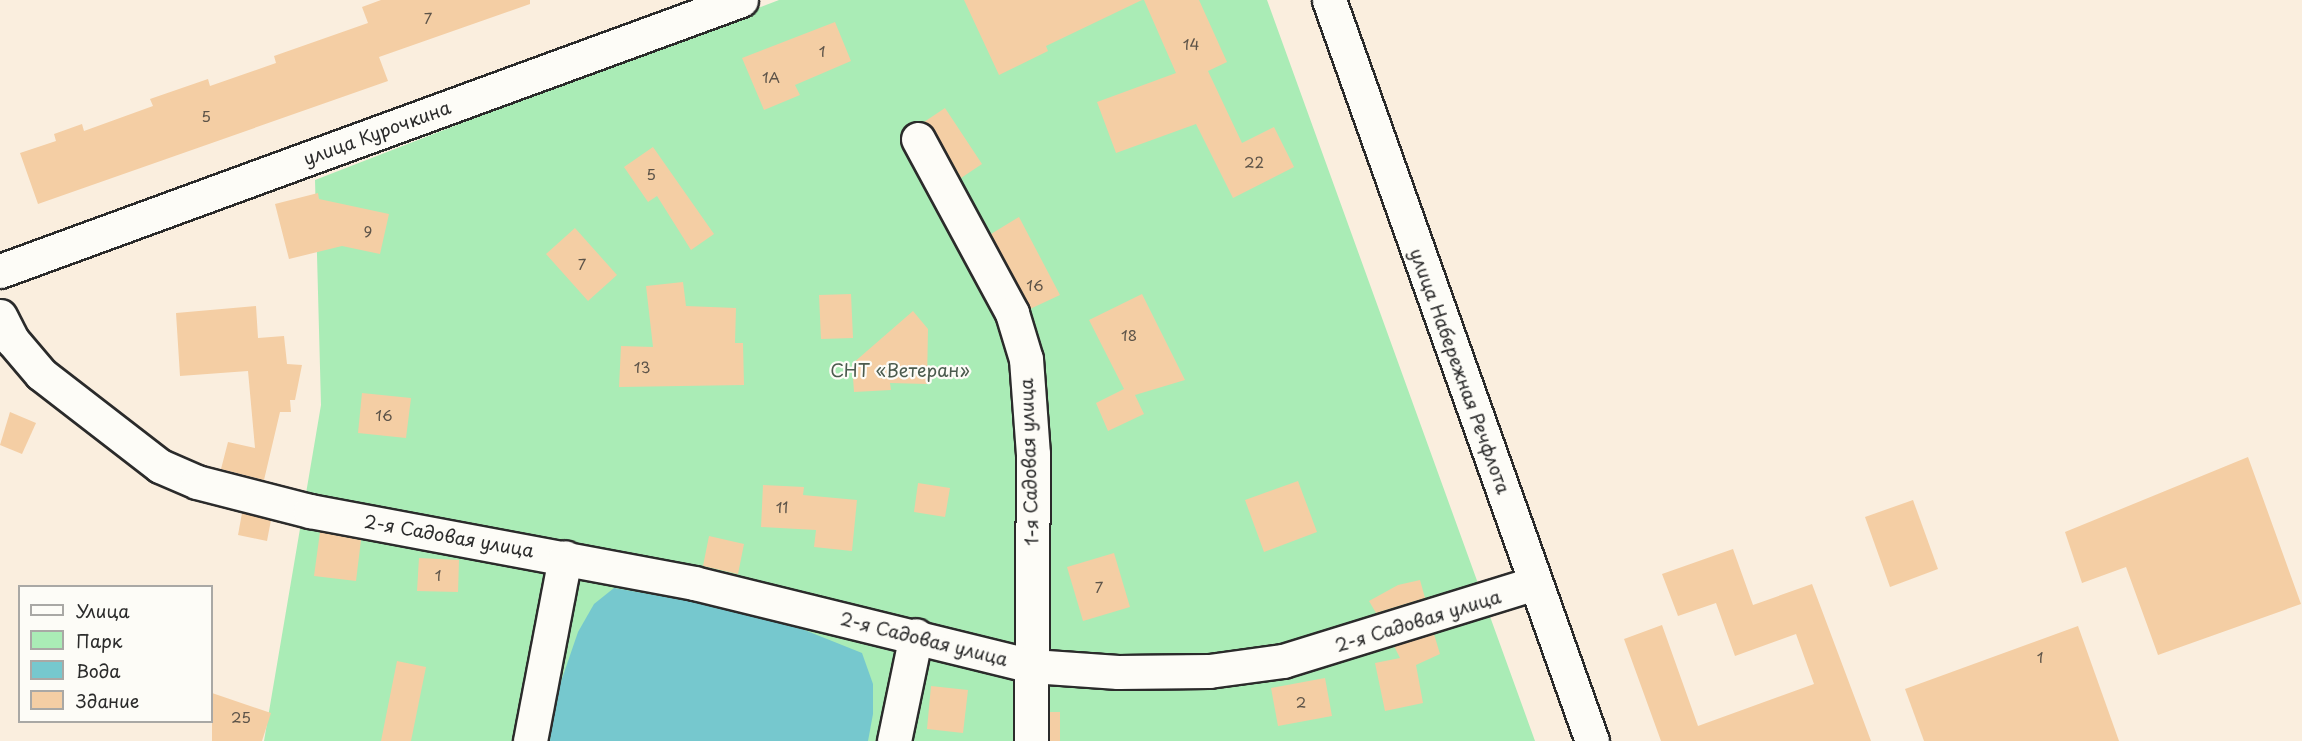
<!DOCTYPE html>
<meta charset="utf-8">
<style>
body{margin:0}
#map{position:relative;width:2302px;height:741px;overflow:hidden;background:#faeede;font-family:"Playpen Sans",sans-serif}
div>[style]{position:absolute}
.green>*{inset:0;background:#aaecb6}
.water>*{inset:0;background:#76c8ce}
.building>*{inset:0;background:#f4cea4}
.roads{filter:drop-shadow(2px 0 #2b2b2b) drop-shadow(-2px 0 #2b2b2b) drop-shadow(0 2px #2b2b2b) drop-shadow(0 -2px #2b2b2b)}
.street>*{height:33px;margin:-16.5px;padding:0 16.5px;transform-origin:16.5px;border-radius:16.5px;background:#fdfcf7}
span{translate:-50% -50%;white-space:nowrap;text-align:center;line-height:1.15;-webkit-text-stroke:4.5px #fdfcf7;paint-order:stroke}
.number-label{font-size:15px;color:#5d5449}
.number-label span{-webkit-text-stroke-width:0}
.street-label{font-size:18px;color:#2b2b2b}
.park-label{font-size:18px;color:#4b5b4e}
.legend{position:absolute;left:18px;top:585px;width:195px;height:138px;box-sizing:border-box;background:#fdfcf7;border:2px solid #a9a8a5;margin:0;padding:8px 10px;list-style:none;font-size:18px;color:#2b2b2b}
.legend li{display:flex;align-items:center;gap:12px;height:30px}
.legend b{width:30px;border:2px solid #a9a8a5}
</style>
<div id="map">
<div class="green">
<div style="clip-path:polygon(779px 0,1267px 0,1535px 741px,264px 741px,321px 405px,315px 180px)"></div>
</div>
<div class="water">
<div style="clip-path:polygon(614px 588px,712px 605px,802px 629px,862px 653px,873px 684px,873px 714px,868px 741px,550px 741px,554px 702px,578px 632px,594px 604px)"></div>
</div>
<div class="building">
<div style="clip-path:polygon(381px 0,530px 0,530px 4px,379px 57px,388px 81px,38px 204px,20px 153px,56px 141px,54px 134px,82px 124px,84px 131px,153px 106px,150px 99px,208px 79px,210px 86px,276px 63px,274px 56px,368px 23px,362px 7px)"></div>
<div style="clip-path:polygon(964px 0,1142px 0,1046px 46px,1048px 51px,999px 75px)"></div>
<div style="clip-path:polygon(1144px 0,1199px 0,1227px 62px,1208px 71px,1242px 143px,1274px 127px,1294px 167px,1233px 198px,1196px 124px,1116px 153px,1097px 102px,1176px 73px)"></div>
<div style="clip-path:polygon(835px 22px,851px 61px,795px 85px,800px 95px,764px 110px,742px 58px)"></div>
<div style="clip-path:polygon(945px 108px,982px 164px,961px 178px,934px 130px,924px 122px)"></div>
<div style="clip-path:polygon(653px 147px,714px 234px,691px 250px,657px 196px,648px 202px,624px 167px)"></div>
<div style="clip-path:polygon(318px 193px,319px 199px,389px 214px,380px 254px,342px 246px,289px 259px,275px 204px)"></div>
<div style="clip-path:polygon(1019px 217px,1060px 295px,1030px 309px,991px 234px)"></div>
<div style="clip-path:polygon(575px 228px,617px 275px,588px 301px,546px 254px)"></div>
<div style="clip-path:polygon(683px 282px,686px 306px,736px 308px,735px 343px,743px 343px,744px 385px,619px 387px,621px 346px,653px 347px,646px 286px)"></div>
<div style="clip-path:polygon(851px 294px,853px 338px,821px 339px,819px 295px)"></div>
<div style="clip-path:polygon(1142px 294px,1185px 380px,1135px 395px,1144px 414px,1108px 431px,1096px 403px,1124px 389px,1089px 320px)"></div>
<div style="clip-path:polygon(256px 306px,258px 338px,284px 336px,287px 364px,302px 365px,295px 400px,290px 400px,291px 412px,280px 412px,264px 480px,221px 469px,228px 442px,255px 448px,248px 371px,180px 376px,176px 313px)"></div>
<div style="clip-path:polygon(913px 311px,928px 329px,927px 384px,890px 383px,891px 390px,854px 392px,852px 364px)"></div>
<div style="clip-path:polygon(362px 393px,411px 398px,406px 438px,358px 433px)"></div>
<div style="clip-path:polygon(10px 412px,36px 423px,22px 454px,0 445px)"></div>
<div style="clip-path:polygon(2248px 457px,2301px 604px,2158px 655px,2126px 567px,2082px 583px,2065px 532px)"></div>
<div style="clip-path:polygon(1298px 481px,1317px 532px,1264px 552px,1245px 500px)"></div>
<div style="clip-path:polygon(918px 483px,950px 488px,945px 517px,914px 512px)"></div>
<div style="clip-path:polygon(763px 485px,804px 487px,803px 495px,857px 500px,852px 551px,814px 547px,816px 530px,761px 527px)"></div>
<div style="clip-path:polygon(1913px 500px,1938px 569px,1890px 587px,1865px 517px)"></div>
<div style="clip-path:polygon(242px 513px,271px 520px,267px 541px,238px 535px)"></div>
<div style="clip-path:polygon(320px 532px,361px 540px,356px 581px,314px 576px)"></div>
<div style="clip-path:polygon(709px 536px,744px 544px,738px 574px,703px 566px)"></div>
<div style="clip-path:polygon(1733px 549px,1753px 605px,1812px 584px,1871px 741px,1661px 741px,1624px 639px,1662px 625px,1698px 726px,1814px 684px,1796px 634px,1735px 656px,1716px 603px,1678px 616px,1662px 574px)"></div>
<div style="clip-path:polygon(1114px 553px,1130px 607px,1083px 621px,1067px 567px)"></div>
<div style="clip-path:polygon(419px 558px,459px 560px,458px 592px,417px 591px)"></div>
<div style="clip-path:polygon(1420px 580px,1425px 598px,1376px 613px,1369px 601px,1398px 585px)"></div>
<div style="clip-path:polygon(2078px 626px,2119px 741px,1924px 741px,1905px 689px)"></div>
<div style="clip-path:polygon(1434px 634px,1440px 654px,1416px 665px,1423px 703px,1385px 711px,1375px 663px,1400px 658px,1394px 646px)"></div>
<div style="clip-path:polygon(397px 661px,426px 667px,411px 741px,381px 741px)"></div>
<div style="clip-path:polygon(1325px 678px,1332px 716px,1278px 726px,1271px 688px)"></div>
<div style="clip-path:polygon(931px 686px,968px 690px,963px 733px,927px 729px)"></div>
<div style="clip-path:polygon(212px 693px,271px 713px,262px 741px,212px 741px)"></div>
<div style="clip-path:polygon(1050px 712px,1060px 712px,1060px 741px,1050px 741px)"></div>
</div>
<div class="roads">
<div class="street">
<div style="left:1329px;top:0;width:786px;rotate:70.46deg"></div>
<div style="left:918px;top:139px;width:198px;rotate:61.6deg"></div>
<div style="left:1012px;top:313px;width:48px;rotate:73.1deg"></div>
<div style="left:1026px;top:359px;width:95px;rotate:85.8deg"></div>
<div style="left:1033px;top:454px;width:287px;rotate:90.4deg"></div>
<div style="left:0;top:271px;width:789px;rotate:-20.09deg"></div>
<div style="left:0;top:316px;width:28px;rotate:63deg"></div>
<div style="left:13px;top:341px;width:43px;rotate:49.7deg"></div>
<div style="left:41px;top:374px;width:150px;rotate:37.7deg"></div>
<div style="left:160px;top:466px;width:40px;rotate:23.4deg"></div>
<div style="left:197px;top:482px;width:117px;rotate:14.4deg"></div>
<div style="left:310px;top:511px;width:391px;rotate:10.6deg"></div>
<div style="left:694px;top:583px;width:348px;rotate:13.8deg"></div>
<div style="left:1032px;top:666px;width:86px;rotate:4deg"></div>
<div style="left:1118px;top:672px;width:91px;rotate:-0.6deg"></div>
<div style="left:1209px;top:671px;width:75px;rotate:-7.7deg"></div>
<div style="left:1283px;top:661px;width:264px;rotate:-17.2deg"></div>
<div style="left:530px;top:741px;width:187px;rotate:-79.2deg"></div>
<div style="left:894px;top:741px;width:108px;rotate:-78.3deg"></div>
</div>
</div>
<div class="number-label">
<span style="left:428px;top:18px">7</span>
<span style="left:1191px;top:44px">14</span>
<span style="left:822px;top:51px">1</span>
<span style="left:771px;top:77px">1А</span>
<span style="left:206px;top:116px">5</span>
<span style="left:1254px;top:162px">22</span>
<span style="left:651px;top:174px">5</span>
<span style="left:368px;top:231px">9</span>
<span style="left:582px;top:264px">7</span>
<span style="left:1035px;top:285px">16</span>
<span style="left:1129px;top:335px">18</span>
<span style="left:642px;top:367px">13</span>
<span style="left:384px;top:415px">16</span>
<span style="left:782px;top:507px">11</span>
<span style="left:438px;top:575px">1</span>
<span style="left:1099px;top:587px">7</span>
<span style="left:2040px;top:657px">1</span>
<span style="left:1301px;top:702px">2</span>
<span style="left:241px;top:717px">25</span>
</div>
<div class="street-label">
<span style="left:377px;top:133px;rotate:-20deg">улица Курочкина</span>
<span style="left:1460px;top:371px;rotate:70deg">улица Набережная Речфлота</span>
<span style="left:1029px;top:462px;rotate:-92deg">1-я Садовая улица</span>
<span style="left:449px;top:536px;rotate:10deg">2-я Садовая улица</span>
<span style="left:1418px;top:621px;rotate:-17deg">2-я Садовая улица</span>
<span style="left:924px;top:639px;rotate:14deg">2-я Садовая улица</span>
</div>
<div class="park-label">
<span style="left:900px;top:370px">СНТ «Ветеран»</span>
</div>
<ul class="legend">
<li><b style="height:8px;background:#fdfcf7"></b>Улица</li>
<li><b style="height:16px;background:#aaecb6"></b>Парк</li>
<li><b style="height:16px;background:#76c8ce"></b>Вода</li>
<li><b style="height:16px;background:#f4cea4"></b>Здание</li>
</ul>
</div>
